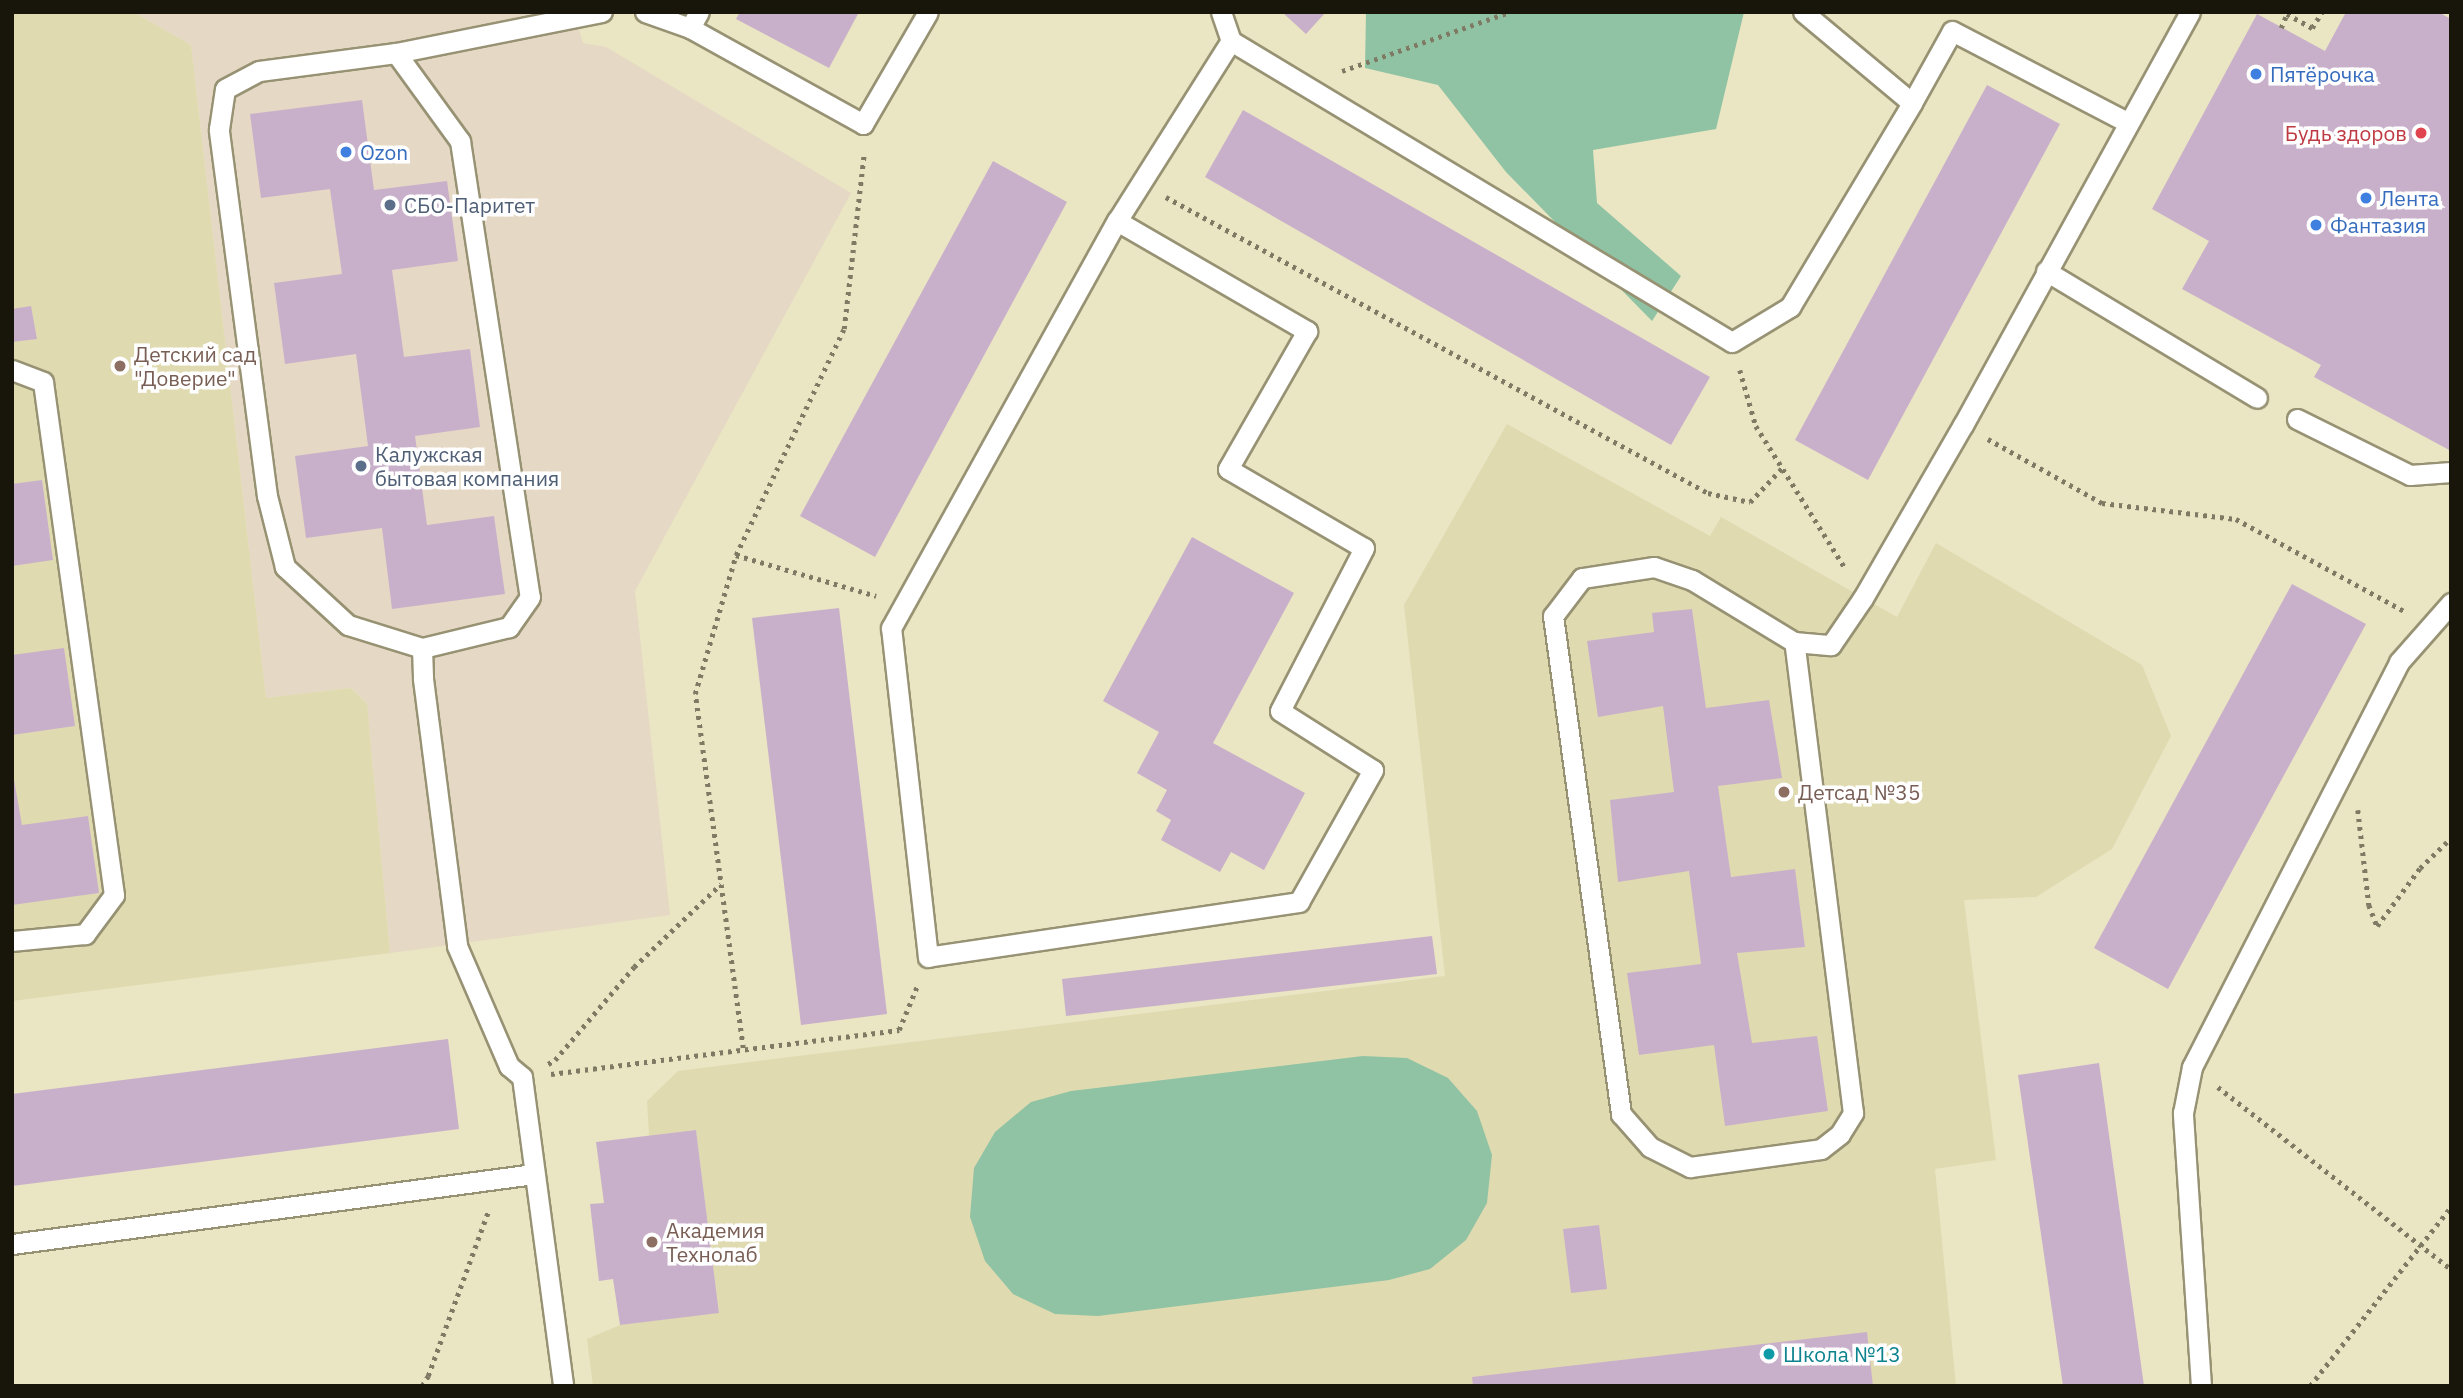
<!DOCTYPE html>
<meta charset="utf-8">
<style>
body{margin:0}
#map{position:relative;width:2463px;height:1398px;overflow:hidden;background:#eae5c3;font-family:"IBM Plex Sans",sans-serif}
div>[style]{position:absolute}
.commercial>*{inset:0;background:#e5d8c4}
.built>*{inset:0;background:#e0dab1}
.green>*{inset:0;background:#8fc3a3}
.building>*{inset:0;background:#c9b0ca}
.path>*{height:4.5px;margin-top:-2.25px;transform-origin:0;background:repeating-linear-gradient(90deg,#7e7a64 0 3.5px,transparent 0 8.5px)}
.roads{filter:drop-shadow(2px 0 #979273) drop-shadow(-2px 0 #979273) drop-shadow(0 2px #979273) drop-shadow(0 -2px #979273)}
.lane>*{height:19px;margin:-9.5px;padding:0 9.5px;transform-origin:9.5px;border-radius:9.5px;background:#fff}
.dots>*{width:19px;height:19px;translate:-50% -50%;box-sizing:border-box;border:4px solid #fff;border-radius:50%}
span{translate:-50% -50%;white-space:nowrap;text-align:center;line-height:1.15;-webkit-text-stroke:7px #fff;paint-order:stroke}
.shop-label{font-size:21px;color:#366cbe}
.left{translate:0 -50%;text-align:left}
.health-label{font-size:21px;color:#be3a42}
.right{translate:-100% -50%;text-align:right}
.service-label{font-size:21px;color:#4e5e75}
.education-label{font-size:21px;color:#785e54}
.culture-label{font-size:21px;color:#0d838f}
.frame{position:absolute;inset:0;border:14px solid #18160a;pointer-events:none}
</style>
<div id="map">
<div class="commercial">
<div style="clip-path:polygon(133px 12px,574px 12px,583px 43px,606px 47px,851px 193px,635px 591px,670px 915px,390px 953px,367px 704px,351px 688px,266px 698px,191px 45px)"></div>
</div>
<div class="built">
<div style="clip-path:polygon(12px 12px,133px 12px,191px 45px,266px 698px,351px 688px,367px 704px,390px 953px,12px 1001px)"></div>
<div style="clip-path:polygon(1507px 424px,1710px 536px,1721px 517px,1897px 617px,1936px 543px,2142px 665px,2171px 736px,2112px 849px,2036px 897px,1964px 900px,1996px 1160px,1935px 1169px,1956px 1386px,593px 1386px,587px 1339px,620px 1325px,719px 1312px,696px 1130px,649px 1136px,647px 1101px,678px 1071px,1445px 976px,1404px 605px)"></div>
</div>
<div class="green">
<div style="clip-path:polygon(1366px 12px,1744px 12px,1716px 129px,1593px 150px,1597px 203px,1681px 276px,1652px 321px,1506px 172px,1438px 85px,1365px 68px)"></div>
<div style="clip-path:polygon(1363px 1056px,1407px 1058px,1448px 1078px,1477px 1111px,1492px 1155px,1487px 1203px,1466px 1240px,1430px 1269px,1389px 1280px,1098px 1316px,1055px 1314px,1013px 1294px,985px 1261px,970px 1217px,974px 1168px,995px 1132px,1031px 1102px,1071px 1091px)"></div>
</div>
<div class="building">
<div style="clip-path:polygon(740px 12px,859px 12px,829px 68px,736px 19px)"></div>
<div style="clip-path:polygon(1282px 12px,1326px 12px,1306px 34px)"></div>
<div style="clip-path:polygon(2346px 12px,2438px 12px,2451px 19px,2451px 451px,2314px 377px,2321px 365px,2182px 289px,2209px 241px,2152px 209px,2257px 14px,2325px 51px)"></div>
<div style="clip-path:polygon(1987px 85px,2060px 124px,1868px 480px,1795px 440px)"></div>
<div style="clip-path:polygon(362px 100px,374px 190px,447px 181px,458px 261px,392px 270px,404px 357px,470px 349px,480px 427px,415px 436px,427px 525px,494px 516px,505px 594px,392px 609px,382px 528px,306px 538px,295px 456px,368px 446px,356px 354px,285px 364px,274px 283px,342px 274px,330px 189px,261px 198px,250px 114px)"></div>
<div style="clip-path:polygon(1243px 110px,1710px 377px,1671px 445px,1205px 177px)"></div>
<div style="clip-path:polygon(993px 161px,1067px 202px,875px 557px,800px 516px)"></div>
<div style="clip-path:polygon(31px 306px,37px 339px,12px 342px,12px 309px)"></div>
<div style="clip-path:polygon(42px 480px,53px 560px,12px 566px,12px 484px)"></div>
<div style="clip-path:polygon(1192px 537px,1294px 593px,1213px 743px,1305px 793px,1264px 870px,1231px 852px,1220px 872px,1161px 840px,1171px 820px,1156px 811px,1167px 790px,1137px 773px,1159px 732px,1103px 701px)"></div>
<div style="clip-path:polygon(2292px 584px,2366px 624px,2168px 989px,2094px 948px)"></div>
<div style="clip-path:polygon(839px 608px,887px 1014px,801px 1025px,752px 618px)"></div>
<div style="clip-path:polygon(1692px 609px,1706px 708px,1769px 700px,1782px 778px,1718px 786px,1731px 877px,1795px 869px,1805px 947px,1737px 953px,1752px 1043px,1817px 1036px,1828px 1111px,1725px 1126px,1714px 1045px,1639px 1055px,1627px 973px,1701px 964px,1689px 871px,1618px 882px,1610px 800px,1674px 792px,1663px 706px,1598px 717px,1587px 641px,1654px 632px,1652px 613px)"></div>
<div style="clip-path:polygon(64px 648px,75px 726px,12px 735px,12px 655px)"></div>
<div style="clip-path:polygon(12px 768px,22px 825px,88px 816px,99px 893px,12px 905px)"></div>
<div style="clip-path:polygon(1432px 936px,1437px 974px,1066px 1016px,1062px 979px)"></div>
<div style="clip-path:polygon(448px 1039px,459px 1129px,12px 1186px,12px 1094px)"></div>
<div style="clip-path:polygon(2099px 1063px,2144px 1386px,2063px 1386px,2018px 1075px)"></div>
<div style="clip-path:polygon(696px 1130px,719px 1313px,620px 1325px,613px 1279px,599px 1281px,590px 1204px,604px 1203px,596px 1142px)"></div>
<div style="clip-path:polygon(1599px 1225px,1607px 1289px,1571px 1293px,1563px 1229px)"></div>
<div style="clip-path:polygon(1867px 1332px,1873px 1386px,1473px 1386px,1472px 1377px)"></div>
</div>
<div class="path">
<div style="left:2281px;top:28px;width:15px;rotate:-67deg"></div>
<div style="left:2287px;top:14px;width:29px;rotate:29deg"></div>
<div style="left:2312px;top:28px;width:19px;rotate:-58deg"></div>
<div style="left:1342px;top:71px;width:178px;rotate:-19.4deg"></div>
<div style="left:1166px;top:197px;width:618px;rotate:28.64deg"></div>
<div style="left:1708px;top:493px;width:43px;rotate:12.1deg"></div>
<div style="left:1750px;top:502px;width:47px;rotate:-46.7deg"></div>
<div style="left:1740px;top:370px;width:58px;rotate:74.1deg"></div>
<div style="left:1756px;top:426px;width:168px;rotate:57.9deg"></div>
<div style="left:1988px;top:439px;width:131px;rotate:29.3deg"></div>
<div style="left:2102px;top:503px;width:135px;rotate:6.8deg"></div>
<div style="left:2236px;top:519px;width:192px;rotate:28.7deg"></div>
<div style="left:736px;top:555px;width:146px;rotate:16.3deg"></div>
<div style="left:2358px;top:810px;width:96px;rotate:83.4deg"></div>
<div style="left:2369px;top:905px;width:22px;rotate:69deg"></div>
<div style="left:2377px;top:926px;width:72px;rotate:-53.4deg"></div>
<div style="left:2420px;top:868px;width:43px;rotate:-44.1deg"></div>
<div style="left:743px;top:1048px;width:357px;rotate:-97.7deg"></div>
<div style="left:695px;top:694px;width:145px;rotate:-73.6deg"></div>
<div style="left:736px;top:555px;width:250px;rotate:-64.5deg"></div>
<div style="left:844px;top:329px;width:176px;rotate:-83.5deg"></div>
<div style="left:548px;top:1064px;width:8px;rotate:-30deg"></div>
<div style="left:555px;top:1060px;width:122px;rotate:-49.7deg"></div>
<div style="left:634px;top:967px;width:120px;rotate:-43.7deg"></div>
<div style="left:551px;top:1074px;width:351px;rotate:-7.2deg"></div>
<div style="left:899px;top:1030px;width:50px;rotate:-67.6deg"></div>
<div style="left:2218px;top:1087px;width:296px;rotate:38deg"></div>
<div style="left:422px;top:1386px;width:12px;rotate:-59deg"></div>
<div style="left:428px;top:1376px;width:178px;rotate:-69.9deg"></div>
<div style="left:2310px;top:1386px;width:228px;rotate:-51.8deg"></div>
</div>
<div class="roads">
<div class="lane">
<div style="left:645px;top:12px;width:48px;rotate:19.6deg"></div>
<div style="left:690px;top:28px;width:18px;rotate:-61deg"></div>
<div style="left:1221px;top:12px;width:31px;rotate:71deg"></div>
<div style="left:1231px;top:41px;width:584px;rotate:31deg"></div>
<div style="left:1732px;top:342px;width:68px;rotate:-31.1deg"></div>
<div style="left:1790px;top:307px;width:238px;rotate:-59.1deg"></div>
<div style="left:1912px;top:103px;width:142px;rotate:-140.1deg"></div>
<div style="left:690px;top:28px;width:198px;rotate:29deg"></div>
<div style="left:863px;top:124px;width:129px;rotate:-59.9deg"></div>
<div style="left:396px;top:53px;width:109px;rotate:54deg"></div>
<div style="left:460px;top:141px;width:461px;rotate:81.3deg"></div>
<div style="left:530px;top:597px;width:37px;rotate:125deg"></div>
<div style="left:509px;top:627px;width:89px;rotate:166.4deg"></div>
<div style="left:422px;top:648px;width:77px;rotate:-162.7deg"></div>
<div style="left:348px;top:625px;width:86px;rotate:-137.4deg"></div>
<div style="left:285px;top:567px;width:73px;rotate:-104.2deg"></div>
<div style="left:267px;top:496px;width:370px;rotate:-97.5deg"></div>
<div style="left:219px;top:129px;width:40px;rotate:-81.5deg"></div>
<div style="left:225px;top:89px;width:38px;rotate:-28deg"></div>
<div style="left:259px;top:71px;width:138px;rotate:-7.5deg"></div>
<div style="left:396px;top:53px;width:210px;rotate:-11.3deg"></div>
<div style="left:1912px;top:103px;width:82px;rotate:-60.9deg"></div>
<div style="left:1952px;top:31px;width:199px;rotate:27.5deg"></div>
<div style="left:1117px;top:221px;width:220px;rotate:30.1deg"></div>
<div style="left:1307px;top:331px;width:159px;rotate:119.8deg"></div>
<div style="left:1228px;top:469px;width:157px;rotate:30.2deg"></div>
<div style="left:1364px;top:548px;width:183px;rotate:117.3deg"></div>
<div style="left:1280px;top:711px;width:110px;rotate:32.4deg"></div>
<div style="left:1373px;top:770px;width:151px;rotate:119.3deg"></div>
<div style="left:1299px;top:902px;width:375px;rotate:171.6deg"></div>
<div style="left:928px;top:957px;width:331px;rotate:-96.4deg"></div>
<div style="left:891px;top:628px;width:466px;rotate:-61deg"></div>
<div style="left:1117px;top:221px;width:213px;rotate:-57.7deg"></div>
<div style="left:2046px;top:271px;width:246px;rotate:31deg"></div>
<div style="left:12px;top:370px;width:33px;rotate:21deg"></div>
<div style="left:43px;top:382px;width:518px;rotate:82.12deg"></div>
<div style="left:114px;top:895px;width:49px;rotate:126.6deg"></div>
<div style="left:85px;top:934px;width:73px;rotate:174.5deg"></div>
<div style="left:2297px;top:419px;width:126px;rotate:26.4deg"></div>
<div style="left:2410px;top:475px;width:41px;rotate:-4.2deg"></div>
<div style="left:1794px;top:642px;width:119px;rotate:-148.7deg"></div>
<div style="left:1692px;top:580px;width:40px;rotate:-161.1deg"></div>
<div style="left:1654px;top:567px;width:73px;rotate:171.3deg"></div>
<div style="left:1582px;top:578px;width:48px;rotate:127.3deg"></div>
<div style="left:1553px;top:616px;width:503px;rotate:82.22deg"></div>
<div style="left:1621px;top:1114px;width:44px;rotate:48.7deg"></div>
<div style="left:1650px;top:1147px;width:45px;rotate:26.6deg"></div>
<div style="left:1690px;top:1167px;width:132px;rotate:-7.8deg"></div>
<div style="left:1821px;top:1149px;width:24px;rotate:-38deg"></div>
<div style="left:1840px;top:1134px;width:25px;rotate:-58deg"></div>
<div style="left:1853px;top:1113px;width:475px;rotate:-97.1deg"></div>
<div style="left:1794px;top:642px;width:37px;rotate:5deg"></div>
<div style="left:1831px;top:645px;width:57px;rotate:-55.8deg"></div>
<div style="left:1863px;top:598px;width:200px;rotate:-60deg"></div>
<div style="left:1963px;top:425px;width:471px;rotate:-61.2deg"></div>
<div style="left:422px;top:648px;width:31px;rotate:88deg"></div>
<div style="left:423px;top:679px;width:269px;rotate:82.7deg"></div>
<div style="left:457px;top:946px;width:131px;rotate:66.6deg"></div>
<div style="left:509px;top:1066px;width:17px;rotate:40deg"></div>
<div style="left:522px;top:1077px;width:312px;rotate:82.4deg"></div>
<div style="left:12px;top:1244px;width:527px;rotate:-7.64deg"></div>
<div style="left:2201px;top:1386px;width:274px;rotate:-93.8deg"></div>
<div style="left:2183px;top:1113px;width:47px;rotate:-78.9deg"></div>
<div style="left:2192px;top:1067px;width:455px;rotate:-62.9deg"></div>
<div style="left:2399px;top:662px;width:79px;rotate:-48.6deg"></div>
</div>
</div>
<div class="dots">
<div style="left:2256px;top:74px;background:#3f7fe0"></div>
<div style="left:2421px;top:133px;background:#e0444e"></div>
<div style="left:346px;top:152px;background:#3f7fe0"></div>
<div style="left:2366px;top:198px;background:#3f7fe0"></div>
<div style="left:390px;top:205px;background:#5c6f8a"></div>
<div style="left:2316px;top:225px;background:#3f7fe0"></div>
<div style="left:120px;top:366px;background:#8d6e63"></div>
<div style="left:361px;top:466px;background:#5c6f8a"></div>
<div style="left:1784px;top:792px;background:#8d6e63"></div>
<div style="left:652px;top:1242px;background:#8d6e63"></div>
<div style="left:1769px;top:1354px;background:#0f9aa8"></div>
</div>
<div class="shop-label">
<span class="left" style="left:2270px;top:74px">Пятёрочка</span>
<span class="left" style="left:360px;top:152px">Ozon</span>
<span class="left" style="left:2380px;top:198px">Лента</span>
<span class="left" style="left:2330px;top:225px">Фантазия</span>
</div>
<div class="health-label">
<span class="right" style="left:2407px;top:133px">Будь здоров</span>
</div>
<div class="service-label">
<span class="left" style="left:404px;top:205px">СБО-Паритет</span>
<span class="left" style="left:375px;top:466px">Калужская<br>бытовая компания</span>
</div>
<div class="education-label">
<span class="left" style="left:134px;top:366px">Детский сад<br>"Доверие"</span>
<span class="left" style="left:1798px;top:792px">Детсад №35</span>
<span class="left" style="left:666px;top:1242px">Академия<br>Технолаб</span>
</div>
<div class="culture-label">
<span class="left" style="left:1783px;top:1354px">Школа №13</span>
</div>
<div class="frame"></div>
</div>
